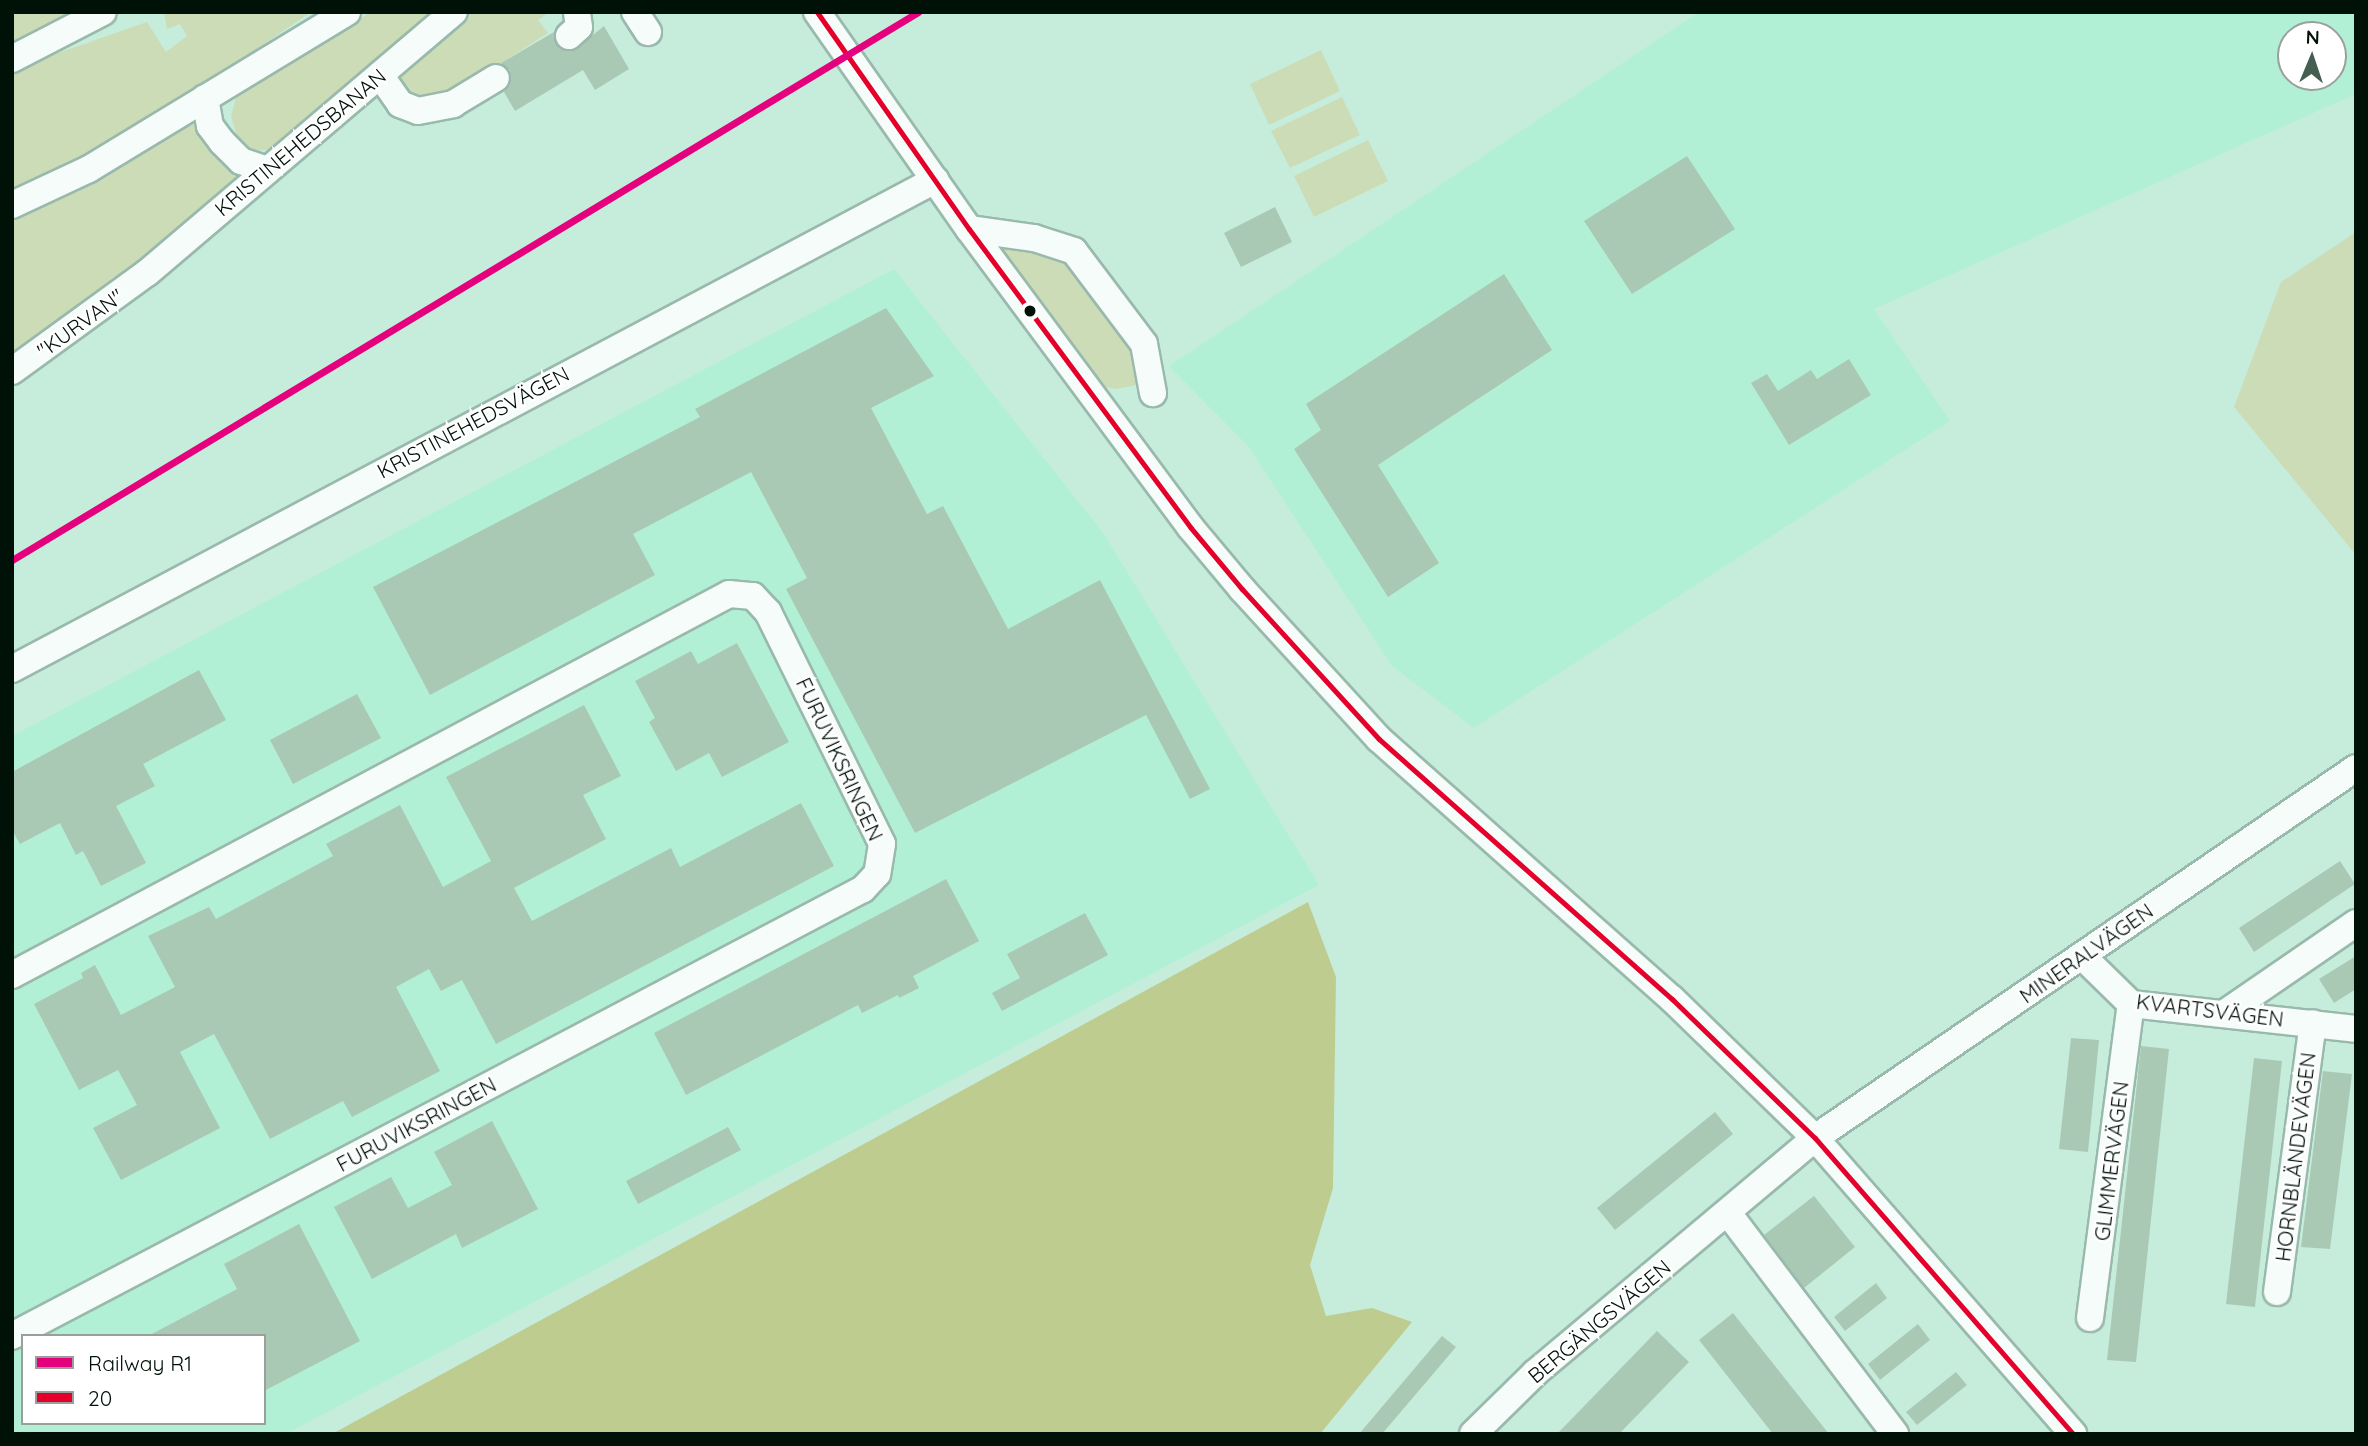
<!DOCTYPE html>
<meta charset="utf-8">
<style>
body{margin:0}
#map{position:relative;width:2368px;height:1446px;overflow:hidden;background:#c6eddc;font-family:Quicksand,sans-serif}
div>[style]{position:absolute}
.built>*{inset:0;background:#b2f0d5}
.green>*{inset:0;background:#ccdcb6}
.forest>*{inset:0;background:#becc90}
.building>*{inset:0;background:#aac9b4}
.roads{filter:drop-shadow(2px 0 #99b9ac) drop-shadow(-2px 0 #99b9ac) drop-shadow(0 2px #99b9ac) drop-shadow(0 -2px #99b9ac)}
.minor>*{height:26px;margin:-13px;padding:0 13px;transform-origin:13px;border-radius:13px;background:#f6fcfa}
.bus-1>*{height:5px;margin:-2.5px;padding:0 2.5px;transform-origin:2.5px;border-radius:2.5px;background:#e4002b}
.rail-1>*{height:7px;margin:-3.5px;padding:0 3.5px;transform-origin:3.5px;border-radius:3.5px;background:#e5007d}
.dots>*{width:19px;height:19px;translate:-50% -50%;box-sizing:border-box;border:4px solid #fff;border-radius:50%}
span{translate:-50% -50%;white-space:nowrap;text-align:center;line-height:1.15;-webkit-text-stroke:5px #fff;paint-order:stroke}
.street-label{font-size:21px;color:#001108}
.frame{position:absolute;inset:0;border:14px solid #001108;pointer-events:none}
.legend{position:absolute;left:21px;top:1334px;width:245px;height:91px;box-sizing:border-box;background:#fff;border:2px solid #99a09c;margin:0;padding:9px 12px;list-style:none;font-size:21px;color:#001108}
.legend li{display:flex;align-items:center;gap:14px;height:35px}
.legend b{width:35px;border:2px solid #99a09c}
.north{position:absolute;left:2277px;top:21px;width:70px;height:70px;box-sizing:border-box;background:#fff;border:2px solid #99a09c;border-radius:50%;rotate:2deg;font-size:19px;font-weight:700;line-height:28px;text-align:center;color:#001108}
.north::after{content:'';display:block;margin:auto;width:24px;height:32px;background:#455e52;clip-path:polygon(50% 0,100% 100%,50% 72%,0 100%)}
</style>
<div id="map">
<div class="built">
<div style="clip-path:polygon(evenodd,1699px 12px,2356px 12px,2356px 94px,1874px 309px,1950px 421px,1474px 728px,1392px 666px,1248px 446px,1169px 366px,1699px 12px,2291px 35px,2333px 35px,2333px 77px,2291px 77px,2291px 35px)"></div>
<div style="clip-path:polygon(evenodd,894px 269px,1104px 534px,1319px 885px,286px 1434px,12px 1434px,12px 736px,894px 269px,23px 1336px,264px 1336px,264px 1423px,23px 1423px,23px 1336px)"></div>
</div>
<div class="green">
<div style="clip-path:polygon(12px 12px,71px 12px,12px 50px)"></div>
<div style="clip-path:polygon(164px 12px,311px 12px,127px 138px,12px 197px,12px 69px,147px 22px,166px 52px,187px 36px,180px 24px,167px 29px)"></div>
<div style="clip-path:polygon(371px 12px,444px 12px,275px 149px,256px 151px,238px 140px,231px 116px,237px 94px)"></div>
<div style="clip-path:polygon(468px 12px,550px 12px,538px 20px,548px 33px,442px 101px,404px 97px,396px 73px)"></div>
<div style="clip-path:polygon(1321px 50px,1340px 91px,1269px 125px,1250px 84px)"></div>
<div style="clip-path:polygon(1342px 97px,1360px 135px,1290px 168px,1271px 131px)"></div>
<div style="clip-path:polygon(188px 119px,242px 181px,124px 279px,113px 277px,107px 283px,110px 286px,12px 354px,12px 215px)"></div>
<div style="clip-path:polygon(1368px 140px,1388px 181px,1314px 217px,1294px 176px)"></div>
<div style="clip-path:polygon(2356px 232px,2356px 555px,2234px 407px,2281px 282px)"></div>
<div style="clip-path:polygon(1008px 246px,1065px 258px,1134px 349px,1143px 378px,1137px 385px,1116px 389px,1099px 386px,1003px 250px)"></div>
</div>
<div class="forest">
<div style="clip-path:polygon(1308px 902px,1336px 977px,1333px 1188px,1310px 1265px,1326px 1316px,1372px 1308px,1412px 1322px,1320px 1434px,332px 1434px)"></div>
</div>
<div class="building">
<div style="clip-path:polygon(604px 26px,629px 69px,595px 90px,583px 70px,515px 111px,504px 92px,510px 85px,510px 70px,501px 63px,554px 32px,558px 47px,573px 51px)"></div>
<div style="clip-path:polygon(1687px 156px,1735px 229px,1632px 294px,1584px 221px)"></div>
<div style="clip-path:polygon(1275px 207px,1292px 242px,1241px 267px,1224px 233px)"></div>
<div style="clip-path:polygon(1504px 274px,1552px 350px,1378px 465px,1439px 563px,1388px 597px,1294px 449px,1321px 430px,1306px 404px)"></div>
<div style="clip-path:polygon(886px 308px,934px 376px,871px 408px,927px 514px,943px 506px,1008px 629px,1100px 580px,1210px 789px,1190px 799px,1146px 715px,915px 833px,786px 589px,807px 578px,751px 472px,633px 534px,655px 575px,430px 695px,373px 587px,700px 417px,695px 409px)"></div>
<div style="clip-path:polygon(1849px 359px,1871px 395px,1789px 445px,1751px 383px,1767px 374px,1778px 391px,1811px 370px,1817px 379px)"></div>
<div style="clip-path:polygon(737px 643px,789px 742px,722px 777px,709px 753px,676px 771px,649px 722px,655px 718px,635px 681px,691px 651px,698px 664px)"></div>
<div style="clip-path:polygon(199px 670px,226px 720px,143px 764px,155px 786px,116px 806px,146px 863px,101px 886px,83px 851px,76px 855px,60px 823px,20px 844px,12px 830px,12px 772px)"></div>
<div style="clip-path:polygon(357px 694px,381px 738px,293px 784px,270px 740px)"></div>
<div style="clip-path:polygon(584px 705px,621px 776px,583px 795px,606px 839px,514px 888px,532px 921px,671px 848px,680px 867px,801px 803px,834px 866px,496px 1044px,462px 980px,441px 991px,429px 969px,396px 987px,440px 1071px,352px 1117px,343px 1101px,270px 1139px,214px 1034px,180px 1052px,220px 1128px,121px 1180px,93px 1128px,137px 1105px,118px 1070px,79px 1090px,34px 1004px,83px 978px,81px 973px,95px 965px,121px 1015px,175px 987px,148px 936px,209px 907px,216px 919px,333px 856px,326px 844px,400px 805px,443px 887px,491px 861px,446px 777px)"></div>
<div style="clip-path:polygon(2340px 861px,2355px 884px,2254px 952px,2239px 928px)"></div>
<div style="clip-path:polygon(946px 879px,979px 941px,913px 976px,919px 988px,899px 998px,898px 995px,862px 1013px,858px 1005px,686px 1095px,654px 1033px)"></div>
<div style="clip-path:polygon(1085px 913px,1108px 955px,1002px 1011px,992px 993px,1020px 978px,1007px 954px)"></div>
<div style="clip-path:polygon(2356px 956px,2356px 989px,2334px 1003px,2319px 979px)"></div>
<div style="clip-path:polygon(2071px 1038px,2099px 1040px,2088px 1152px,2059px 1149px)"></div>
<div style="clip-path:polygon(2141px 1046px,2169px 1049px,2136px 1362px,2107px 1360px)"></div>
<div style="clip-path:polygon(2254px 1058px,2282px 1061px,2255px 1307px,2226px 1304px)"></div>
<div style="clip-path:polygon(2323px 1071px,2352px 1074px,2330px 1249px,2301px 1247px)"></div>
<div style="clip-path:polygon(1715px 1112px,1733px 1134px,1615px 1230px,1597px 1208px)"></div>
<div style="clip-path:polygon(492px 1121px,538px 1209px,462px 1248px,456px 1234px,372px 1279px,334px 1207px,391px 1177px,408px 1208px,452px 1185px,434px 1152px)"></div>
<div style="clip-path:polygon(728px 1127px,741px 1150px,638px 1204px,626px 1181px)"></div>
<div style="clip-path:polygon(1814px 1196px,1855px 1247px,1804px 1288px,1764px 1235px)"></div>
<div style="clip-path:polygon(299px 1224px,360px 1341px,264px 1391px,264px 1336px,148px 1336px,237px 1289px,224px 1264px)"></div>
<div style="clip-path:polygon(1876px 1283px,1887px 1298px,1845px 1331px,1834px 1317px)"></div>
<div style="clip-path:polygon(1733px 1313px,1829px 1434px,1773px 1434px,1699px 1340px)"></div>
<div style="clip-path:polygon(1918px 1324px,1930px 1340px,1880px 1380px,1868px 1364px)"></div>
<div style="clip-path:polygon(1657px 1331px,1689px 1362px,1619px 1434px,1557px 1434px)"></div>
<div style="clip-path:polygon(1442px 1336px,1456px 1347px,1382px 1434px,1359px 1434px)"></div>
<div style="clip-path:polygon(1956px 1372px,1967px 1385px,1917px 1425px,1906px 1412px)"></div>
</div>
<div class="roads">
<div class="minor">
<div style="left:635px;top:12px;width:24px;rotate:57deg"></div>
<div style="left:817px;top:12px;width:265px;rotate:55deg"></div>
<div style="left:969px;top:229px;width:372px;rotate:53.4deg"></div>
<div style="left:1191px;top:528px;width:80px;rotate:50.1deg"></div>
<div style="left:1242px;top:589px;width:203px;rotate:47.6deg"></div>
<div style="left:1379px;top:739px;width:392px;rotate:41.6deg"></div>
<div style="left:1672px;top:999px;width:199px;rotate:44.2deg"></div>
<div style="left:1815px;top:1138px;width:393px;rotate:48.9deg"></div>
<div style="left:569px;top:36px;width:13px;rotate:-42deg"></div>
<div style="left:579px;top:27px;width:15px;rotate:-98deg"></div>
<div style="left:12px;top:59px;width:102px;rotate:-27.3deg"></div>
<div style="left:380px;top:75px;width:35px;rotate:55deg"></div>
<div style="left:400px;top:104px;width:19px;rotate:21deg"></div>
<div style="left:418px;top:111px;width:36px;rotate:-11deg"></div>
<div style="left:453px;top:104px;width:50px;rotate:-31.2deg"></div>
<div style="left:205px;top:98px;width:28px;rotate:80deg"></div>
<div style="left:210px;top:126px;width:20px;rotate:53deg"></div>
<div style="left:222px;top:142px;width:27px;rotate:45deg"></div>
<div style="left:241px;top:161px;width:28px;rotate:19deg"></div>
<div style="left:12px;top:205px;width:85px;rotate:-25.1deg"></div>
<div style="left:89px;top:169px;width:302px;rotate:-31.3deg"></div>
<div style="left:969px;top:229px;width:66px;rotate:7.9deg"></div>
<div style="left:1034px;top:238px;width:42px;rotate:18deg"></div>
<div style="left:1074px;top:251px;width:116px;rotate:53deg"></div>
<div style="left:1144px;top:344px;width:50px;rotate:79.6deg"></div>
<div style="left:12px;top:371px;width:167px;rotate:-36deg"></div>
<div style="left:147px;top:273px;width:403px;rotate:-40.4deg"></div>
<div style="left:12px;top:669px;width:1045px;rotate:-27.91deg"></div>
<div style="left:2082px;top:956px;width:69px;rotate:44.4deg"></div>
<div style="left:2131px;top:1004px;width:226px;rotate:6.3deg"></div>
<div style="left:12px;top:975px;width:812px;rotate:-27.99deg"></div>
<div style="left:729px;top:594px;width:24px;rotate:5deg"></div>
<div style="left:753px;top:596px;width:22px;rotate:47deg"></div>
<div style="left:768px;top:612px;width:258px;rotate:63.8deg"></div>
<div style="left:882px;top:844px;width:30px;rotate:99deg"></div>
<div style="left:877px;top:874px;width:21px;rotate:133deg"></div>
<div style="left:863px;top:889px;width:961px;rotate:152.29deg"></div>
<div style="left:2225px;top:1013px;width:159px;rotate:-34.5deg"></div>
<div style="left:1728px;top:1213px;width:277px;rotate:52.9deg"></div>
<div style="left:2277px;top:1292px;width:271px;rotate:-82.4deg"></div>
<div style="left:2090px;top:1318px;width:317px;rotate:-82.6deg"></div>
<div style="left:1473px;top:1434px;width:87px;rotate:-44.5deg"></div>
<div style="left:1535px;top:1373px;width:366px;rotate:-40deg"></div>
<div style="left:1815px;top:1138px;width:655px;rotate:-34.37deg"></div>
</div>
</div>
<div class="bus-1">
<div style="left:817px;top:12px;width:265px;rotate:55deg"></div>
<div style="left:969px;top:229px;width:372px;rotate:53.4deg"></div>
<div style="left:1191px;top:528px;width:80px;rotate:50.1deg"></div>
<div style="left:1242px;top:589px;width:203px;rotate:47.6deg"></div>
<div style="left:1379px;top:739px;width:392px;rotate:41.6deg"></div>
<div style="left:1672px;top:999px;width:199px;rotate:44.2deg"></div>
<div style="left:1815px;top:1138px;width:393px;rotate:48.9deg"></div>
</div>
<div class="rail-1">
<div style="left:12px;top:560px;width:1059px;rotate:-31.17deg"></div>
</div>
<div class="dots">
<div style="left:1030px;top:311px;background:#001108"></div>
</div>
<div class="street-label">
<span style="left:300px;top:142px;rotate:-40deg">KRISTINEHEDSBANAN</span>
<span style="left:80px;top:323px;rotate:-36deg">"KURVAN"</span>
<span style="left:473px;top:422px;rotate:-28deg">KRISTINEHEDSVÄGEN</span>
<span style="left:840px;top:759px;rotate:65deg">FURUVIKSRINGEN</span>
<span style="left:2086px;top:953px;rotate:-35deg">MINERALVÄGEN</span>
<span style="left:2210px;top:1010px;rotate:7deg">KVARTSVÄGEN</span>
<span style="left:416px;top:1124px;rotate:-28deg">FURUVIKSRINGEN</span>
<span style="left:2295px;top:1157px;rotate:-83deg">HORNBLÄNDEVÄGEN</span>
<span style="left:2111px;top:1161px;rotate:-83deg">GLIMMERVÄGEN</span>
<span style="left:1599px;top:1321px;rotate:-40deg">BERGÄNGSVÄGEN</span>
</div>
<div class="frame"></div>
<ul class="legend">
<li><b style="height:9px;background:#e5007d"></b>Railway R1</li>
<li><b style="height:9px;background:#e4002b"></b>20</li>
</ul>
<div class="north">N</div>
</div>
